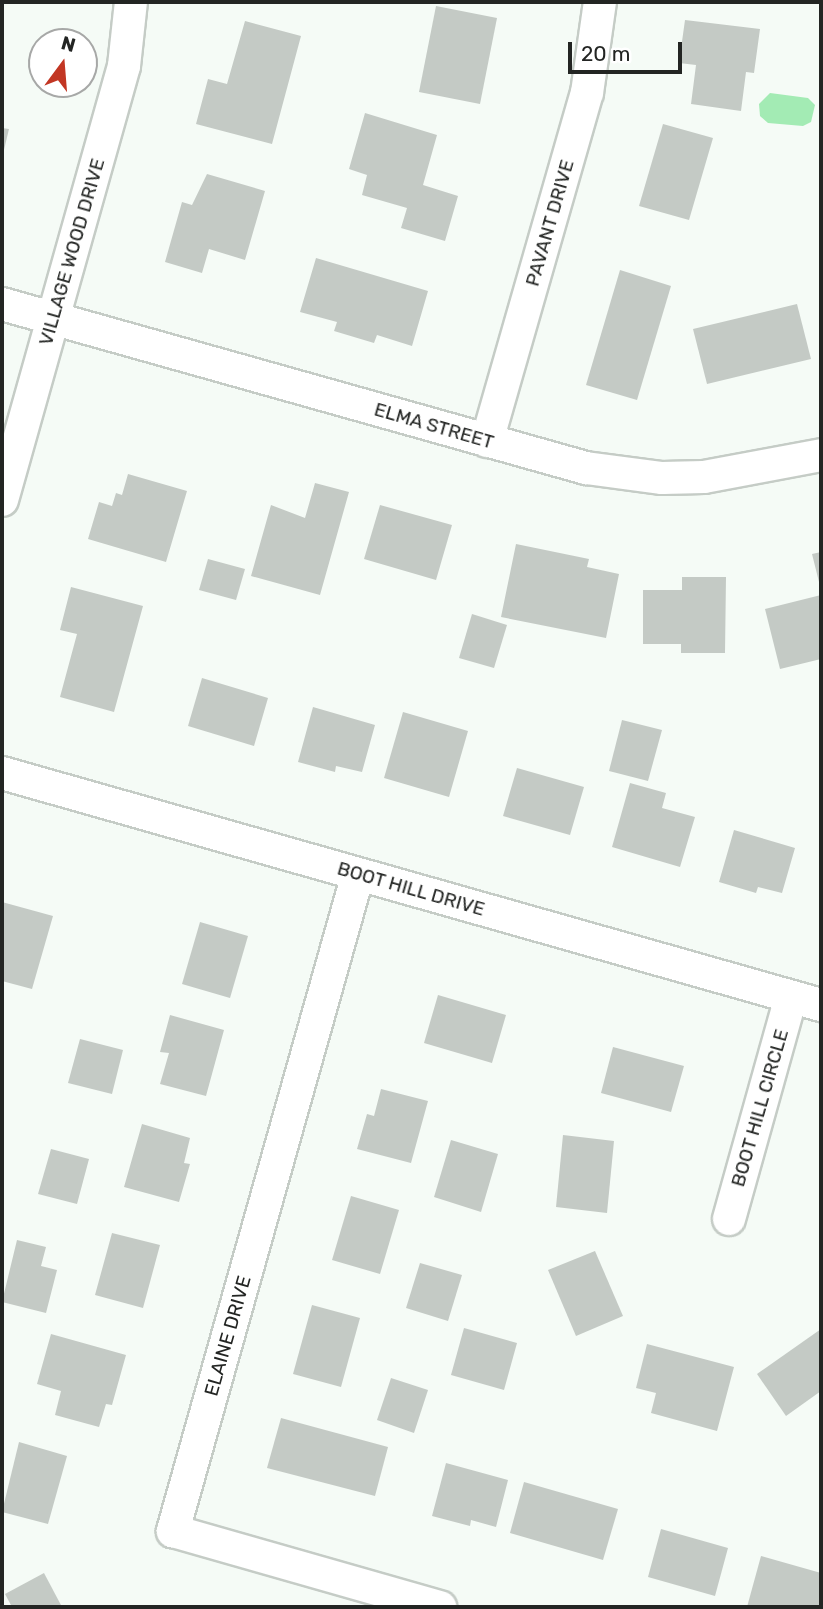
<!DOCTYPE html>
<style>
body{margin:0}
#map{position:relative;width:823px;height:1609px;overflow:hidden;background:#f5fbf6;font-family:Rubik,sans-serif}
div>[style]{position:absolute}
.water>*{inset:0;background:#a3ebb4}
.building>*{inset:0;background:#c4cac5}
.roads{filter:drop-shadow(2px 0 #c5ccc6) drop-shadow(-2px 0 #c5ccc6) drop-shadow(0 2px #c5ccc6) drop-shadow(0 -2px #c5ccc6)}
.street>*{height:32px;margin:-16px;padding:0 16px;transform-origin:16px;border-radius:16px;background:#fff}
span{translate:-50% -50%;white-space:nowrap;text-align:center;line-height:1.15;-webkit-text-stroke:6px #fff;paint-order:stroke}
.street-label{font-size:19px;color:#232523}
.frame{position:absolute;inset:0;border:4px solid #232523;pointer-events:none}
.north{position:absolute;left:28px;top:28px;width:70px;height:70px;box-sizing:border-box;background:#fff;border:2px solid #a7a8a7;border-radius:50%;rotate:16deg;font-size:19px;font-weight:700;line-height:28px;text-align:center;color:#232523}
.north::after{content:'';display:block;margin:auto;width:24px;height:32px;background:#c23623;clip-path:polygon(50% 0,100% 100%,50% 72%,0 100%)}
.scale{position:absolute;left:568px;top:42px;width:114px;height:32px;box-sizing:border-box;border:4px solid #232523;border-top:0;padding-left:9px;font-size:21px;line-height:24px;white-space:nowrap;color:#232523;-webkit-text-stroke:5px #fff;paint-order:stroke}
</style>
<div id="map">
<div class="water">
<div style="clip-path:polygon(770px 93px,808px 98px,815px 105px,811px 122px,803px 126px,768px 123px,760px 116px,759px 104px)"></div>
</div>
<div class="building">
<div style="clip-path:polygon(436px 6px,497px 18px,480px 104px,419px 92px)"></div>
<div style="clip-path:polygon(685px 20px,760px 29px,754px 73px,746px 72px,741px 111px,691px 104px,696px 65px,679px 63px)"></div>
<div style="clip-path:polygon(245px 21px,301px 36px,272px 144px,196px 124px,208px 79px,227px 84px)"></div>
<div style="clip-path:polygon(365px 113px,437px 135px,423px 185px,458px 196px,445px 241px,401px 228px,407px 208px,362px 195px,367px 175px,349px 169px)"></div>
<div style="clip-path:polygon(663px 124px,713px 138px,689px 220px,639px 206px)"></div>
<div style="clip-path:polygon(2px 128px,9px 129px,3px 154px,2px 154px)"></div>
<div style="clip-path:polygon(207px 174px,265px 191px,245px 260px,209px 249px,202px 273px,165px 262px,182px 202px,192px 205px)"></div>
<div style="clip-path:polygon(316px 258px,428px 291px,412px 346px,377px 335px,374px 343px,334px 331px,337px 322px,300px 312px)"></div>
<div style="clip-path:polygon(620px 270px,671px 286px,637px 400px,586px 385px)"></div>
<div style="clip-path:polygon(797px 304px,811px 359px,707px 384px,693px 329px)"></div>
<div style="clip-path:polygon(128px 474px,187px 491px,166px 562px,88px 539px,99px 502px,112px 506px,116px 493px,122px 495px)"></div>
<div style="clip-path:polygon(315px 483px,349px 492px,320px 595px,251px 576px,271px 505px,305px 518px)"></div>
<div style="clip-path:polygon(380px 505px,452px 525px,436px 580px,364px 559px)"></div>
<div style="clip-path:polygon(516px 544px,589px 559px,587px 567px,619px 574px,606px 638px,501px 617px)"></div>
<div style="clip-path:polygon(821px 552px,821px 586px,820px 586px,812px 554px)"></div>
<div style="clip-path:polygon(208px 559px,245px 569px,236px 600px,199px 590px)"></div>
<div style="clip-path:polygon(682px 577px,726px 577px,725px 653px,681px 653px,681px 644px,643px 644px,643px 590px,682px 590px)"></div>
<div style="clip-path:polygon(71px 587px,143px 606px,114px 712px,60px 697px,77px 634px,60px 630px)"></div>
<div style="clip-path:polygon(821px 595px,821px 659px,780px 669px,765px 609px)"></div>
<div style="clip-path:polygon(472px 614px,507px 625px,494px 668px,459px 658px)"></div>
<div style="clip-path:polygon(202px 678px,268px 698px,254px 746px,188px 726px)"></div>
<div style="clip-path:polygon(313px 707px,375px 725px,362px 772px,336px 766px,335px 772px,298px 762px)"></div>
<div style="clip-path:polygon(403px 712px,468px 731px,449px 797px,384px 778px)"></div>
<div style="clip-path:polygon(622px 720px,662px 730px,648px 781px,609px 771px)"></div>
<div style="clip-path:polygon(517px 768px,584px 787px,570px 835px,503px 816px)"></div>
<div style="clip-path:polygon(630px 783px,666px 793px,662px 808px,695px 817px,680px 867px,612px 847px)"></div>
<div style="clip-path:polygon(734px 830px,795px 848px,782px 893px,758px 887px,756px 893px,719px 882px)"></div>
<div style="clip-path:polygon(2px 902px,53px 916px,32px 989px,2px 981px)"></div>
<div style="clip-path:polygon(200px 922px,248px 936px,230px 998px,182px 984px)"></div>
<div style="clip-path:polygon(438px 995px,506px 1015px,492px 1063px,424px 1043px)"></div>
<div style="clip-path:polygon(170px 1015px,224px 1030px,206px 1096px,160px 1084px,169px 1053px,160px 1052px)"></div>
<div style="clip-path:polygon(80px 1039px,123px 1050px,112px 1094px,68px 1083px)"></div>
<div style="clip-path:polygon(613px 1047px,684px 1066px,671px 1112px,601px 1093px)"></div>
<div style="clip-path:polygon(381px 1089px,428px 1101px,411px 1163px,357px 1149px,367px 1114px,374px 1116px)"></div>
<div style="clip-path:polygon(142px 1124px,190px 1138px,184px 1163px,190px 1164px,179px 1202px,124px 1187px)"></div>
<div style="clip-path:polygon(563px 1135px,614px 1141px,607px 1213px,556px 1207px)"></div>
<div style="clip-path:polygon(451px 1140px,498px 1154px,481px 1212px,434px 1197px)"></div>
<div style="clip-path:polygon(51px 1149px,89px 1159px,77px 1204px,38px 1194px)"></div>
<div style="clip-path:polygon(351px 1196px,399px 1210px,380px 1274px,332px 1260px)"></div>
<div style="clip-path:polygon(112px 1233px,160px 1245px,143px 1308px,95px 1295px)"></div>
<div style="clip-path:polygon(17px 1240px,46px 1247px,41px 1266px,57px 1270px,46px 1313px,2px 1302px)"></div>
<div style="clip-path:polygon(595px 1251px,623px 1316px,576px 1336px,548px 1270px)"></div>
<div style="clip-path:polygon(420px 1263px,462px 1275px,448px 1321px,406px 1308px)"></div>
<div style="clip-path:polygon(312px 1305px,360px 1318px,341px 1387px,293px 1374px)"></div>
<div style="clip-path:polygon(464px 1328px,517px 1343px,504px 1390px,451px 1375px)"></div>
<div style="clip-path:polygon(821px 1329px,821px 1391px,786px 1416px,757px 1374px)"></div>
<div style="clip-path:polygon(51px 1334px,126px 1355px,112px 1405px,106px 1404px,99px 1427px,55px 1415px,61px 1391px,37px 1384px)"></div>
<div style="clip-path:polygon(647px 1344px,734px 1367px,717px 1431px,651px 1413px,656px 1393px,636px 1388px)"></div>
<div style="clip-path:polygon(391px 1378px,428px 1390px,414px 1433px,377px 1420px)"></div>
<div style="clip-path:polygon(281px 1418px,388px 1447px,375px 1496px,267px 1468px)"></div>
<div style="clip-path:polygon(19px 1442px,67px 1456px,48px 1524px,2px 1512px)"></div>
<div style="clip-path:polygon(446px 1463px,508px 1480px,496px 1527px,471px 1520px,470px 1526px,432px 1516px)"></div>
<div style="clip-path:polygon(524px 1482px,618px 1509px,603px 1560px,510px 1533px)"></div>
<div style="clip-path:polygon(661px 1529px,728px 1548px,715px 1596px,648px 1577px)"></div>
<div style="clip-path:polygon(761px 1556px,821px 1573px,821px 1607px,747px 1607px)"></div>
<div style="clip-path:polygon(44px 1573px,62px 1607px,12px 1607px,5px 1594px)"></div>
</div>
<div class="roads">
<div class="street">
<div style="left:2px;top:304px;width:607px;rotate:15.69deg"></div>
<div style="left:586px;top:468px;width:77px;rotate:7.5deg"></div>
<div style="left:662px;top:478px;width:42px;rotate:-1.4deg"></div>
<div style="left:704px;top:477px;width:119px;rotate:-10.6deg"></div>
<div style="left:487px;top:441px;width:362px;rotate:-74deg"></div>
<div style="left:587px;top:93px;width:92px;rotate:-81.9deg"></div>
<div style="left:2px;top:500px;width:451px;rotate:-74.3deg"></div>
<div style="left:124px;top:66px;width:64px;rotate:-83.8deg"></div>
<div style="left:2px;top:773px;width:851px;rotate:15.82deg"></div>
<div style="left:358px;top:874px;width:683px;rotate:105.73deg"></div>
<div style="left:173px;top:1531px;width:278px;rotate:15.9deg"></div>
<div style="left:729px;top:1219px;width:230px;rotate:-74.4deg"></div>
</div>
</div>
<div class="street-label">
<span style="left:550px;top:223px;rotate:-74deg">PAVANT DRIVE</span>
<span style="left:72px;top:252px;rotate:-74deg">VILLAGE WOOD DRIVE</span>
<span style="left:434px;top:426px;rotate:16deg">ELMA STREET</span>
<span style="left:411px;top:889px;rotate:16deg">BOOT HILL DRIVE</span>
<span style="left:760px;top:1108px;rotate:-74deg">BOOT HILL CIRCLE</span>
<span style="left:228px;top:1336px;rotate:-74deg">ELAINE DRIVE</span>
</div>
<div class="frame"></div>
<div class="north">N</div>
<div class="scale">20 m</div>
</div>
